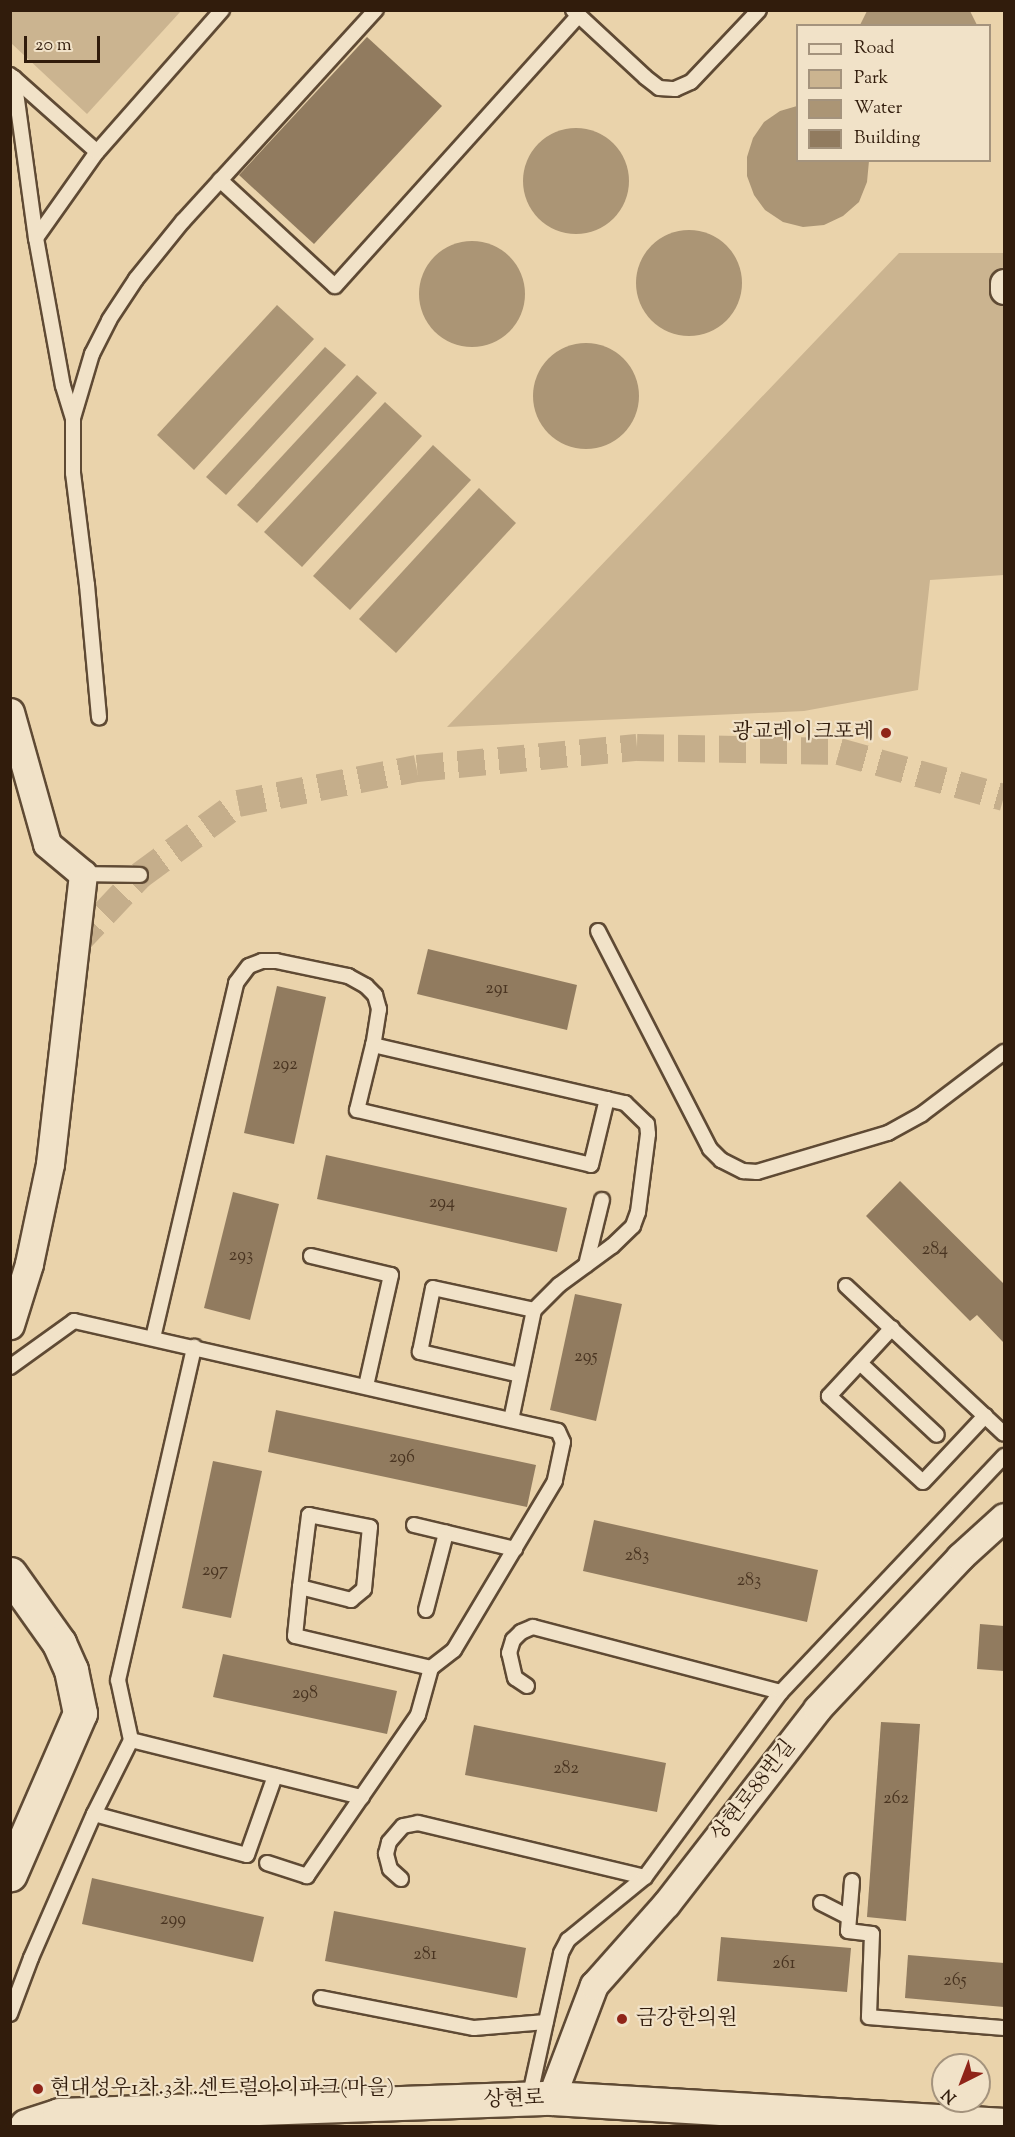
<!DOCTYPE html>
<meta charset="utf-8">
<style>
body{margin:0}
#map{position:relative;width:1015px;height:2137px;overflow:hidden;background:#ead3ab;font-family:"Sorts Mill Goudy","Noto Serif KR",serif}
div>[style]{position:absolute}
.green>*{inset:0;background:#cbb490}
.water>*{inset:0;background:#ab9575}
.round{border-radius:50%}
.building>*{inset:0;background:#917b5f}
.street-tunnel>*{height:27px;margin-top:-13.5px;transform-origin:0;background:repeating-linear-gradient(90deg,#c5ae8b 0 27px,transparent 0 41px)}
.roads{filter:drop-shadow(2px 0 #5f4a34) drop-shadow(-2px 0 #5f4a34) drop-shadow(0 2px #5f4a34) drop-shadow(0 -2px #5f4a34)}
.lane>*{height:14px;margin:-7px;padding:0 7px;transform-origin:7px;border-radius:7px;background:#f1e2c8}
.street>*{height:27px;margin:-13.5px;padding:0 13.5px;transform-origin:13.5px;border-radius:13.5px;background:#f1e2c8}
.secondary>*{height:33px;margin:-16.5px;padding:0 16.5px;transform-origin:16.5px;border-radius:16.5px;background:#f1e2c8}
.dots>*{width:16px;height:16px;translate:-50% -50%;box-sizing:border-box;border:3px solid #f1e2c8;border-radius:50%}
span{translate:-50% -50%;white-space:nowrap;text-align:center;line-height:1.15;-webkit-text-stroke:4.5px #f1e2c8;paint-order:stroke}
.number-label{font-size:18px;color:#493421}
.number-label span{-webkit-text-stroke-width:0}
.poi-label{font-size:21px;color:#311c0c}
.right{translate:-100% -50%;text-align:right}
.left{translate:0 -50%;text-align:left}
.street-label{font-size:21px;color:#311c0c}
.frame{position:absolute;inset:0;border:12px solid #311c0c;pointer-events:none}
.legend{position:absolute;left:796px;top:24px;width:195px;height:138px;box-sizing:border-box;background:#f1e2c8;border:2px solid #a4937d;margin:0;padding:8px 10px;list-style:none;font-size:18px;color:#311c0c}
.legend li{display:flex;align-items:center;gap:12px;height:30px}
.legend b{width:30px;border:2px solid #a4937d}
.north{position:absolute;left:931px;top:2053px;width:60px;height:60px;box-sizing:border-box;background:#f1e2c8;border:2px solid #a4937d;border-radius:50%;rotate:222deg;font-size:16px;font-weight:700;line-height:24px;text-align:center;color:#311c0c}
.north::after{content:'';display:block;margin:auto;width:21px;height:27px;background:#8f2418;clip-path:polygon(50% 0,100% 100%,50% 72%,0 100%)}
.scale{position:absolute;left:24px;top:36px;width:76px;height:27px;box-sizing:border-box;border:3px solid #311c0c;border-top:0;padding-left:8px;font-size:18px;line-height:21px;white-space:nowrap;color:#311c0c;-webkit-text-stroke:4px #f1e2c8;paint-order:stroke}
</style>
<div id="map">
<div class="green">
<div style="clip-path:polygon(10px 11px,11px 10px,181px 11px,87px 114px,11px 43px)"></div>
<div style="clip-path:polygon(899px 253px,1004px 253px,1004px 575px,930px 580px,918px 690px,804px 711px,447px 727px)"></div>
</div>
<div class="water">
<div style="clip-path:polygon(867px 11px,970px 11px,977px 25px,860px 25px)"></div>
<div style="clip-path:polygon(797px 106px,798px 160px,869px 161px,867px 182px,859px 202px,843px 216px,824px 225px,803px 227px,783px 222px,765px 210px,754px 195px,747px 176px,747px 157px,753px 138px,764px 122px,780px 111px)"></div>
<div class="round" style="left:523px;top:128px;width:106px;height:106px"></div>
<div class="round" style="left:636px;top:230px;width:106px;height:106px"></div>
<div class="round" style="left:419px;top:241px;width:106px;height:106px"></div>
<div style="clip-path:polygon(277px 305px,314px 339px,194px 470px,157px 435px)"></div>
<div class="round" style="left:533px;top:343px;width:106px;height:106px"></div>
<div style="clip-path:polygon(325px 347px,346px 365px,226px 495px,206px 477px)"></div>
<div style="clip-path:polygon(357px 375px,377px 393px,257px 523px,237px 505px)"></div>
<div style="clip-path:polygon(385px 402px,422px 436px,302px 567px,264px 532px)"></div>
<div style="clip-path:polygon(433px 445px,471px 480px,350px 610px,313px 576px)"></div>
<div style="clip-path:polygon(479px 488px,516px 523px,396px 653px,359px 619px)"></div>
</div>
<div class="building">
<div style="clip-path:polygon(367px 37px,442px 106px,314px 244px,239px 175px)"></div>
<div style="clip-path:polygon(428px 949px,577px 985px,567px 1030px,417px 994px)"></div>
<div style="clip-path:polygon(277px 986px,326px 997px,294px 1144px,244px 1133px)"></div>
<div style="clip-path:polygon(326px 1155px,567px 1208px,557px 1252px,317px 1199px)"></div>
<div style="clip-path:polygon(900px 1181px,1004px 1284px,1004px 1343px,977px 1315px,970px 1321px,866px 1216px)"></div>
<div style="clip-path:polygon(233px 1192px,279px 1204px,250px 1320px,204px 1308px)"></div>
<div style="clip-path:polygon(575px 1294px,622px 1304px,596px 1421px,550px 1410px)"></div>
<div style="clip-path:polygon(276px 1410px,536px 1465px,527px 1507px,268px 1452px)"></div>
<div style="clip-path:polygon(213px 1461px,262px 1471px,231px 1618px,182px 1608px)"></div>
<div style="clip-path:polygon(594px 1520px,818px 1570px,807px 1622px,583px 1571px)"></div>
<div style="clip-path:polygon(980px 1624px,1004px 1626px,1004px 1671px,977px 1669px)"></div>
<div style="clip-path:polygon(223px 1654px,397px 1691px,387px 1734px,213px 1697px)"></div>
<div style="clip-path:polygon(881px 1722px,920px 1724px,906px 1921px,867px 1917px)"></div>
<div style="clip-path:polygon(474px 1725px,666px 1763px,657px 1812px,465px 1775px)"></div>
<div style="clip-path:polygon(92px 1878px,264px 1917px,253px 1962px,82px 1924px)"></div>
<div style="clip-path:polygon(334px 1911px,526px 1948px,517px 1998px,325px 1961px)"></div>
<div style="clip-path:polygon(721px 1937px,851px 1948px,847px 1992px,717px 1981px)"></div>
<div style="clip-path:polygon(908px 1955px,1004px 1963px,1004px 2007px,905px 1998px)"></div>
</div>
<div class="street-tunnel">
<div style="left:76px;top:943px;width:93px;rotate:-46.7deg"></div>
<div style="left:140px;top:875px;width:122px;rotate:-36.3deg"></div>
<div style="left:238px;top:803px;width:182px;rotate:-11.1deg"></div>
<div style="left:417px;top:768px;width:221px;rotate:-5.5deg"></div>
<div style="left:637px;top:747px;width:202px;rotate:1.1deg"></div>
<div style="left:839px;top:751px;width:171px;rotate:15.6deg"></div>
</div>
<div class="roads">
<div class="lane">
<div style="left:573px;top:10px;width:98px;rotate:42.9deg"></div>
<div style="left:645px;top:77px;width:18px;rotate:38deg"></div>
<div style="left:659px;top:88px;width:16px;rotate:4deg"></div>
<div style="left:675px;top:89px;width:17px;rotate:-24deg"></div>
<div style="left:691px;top:82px;width:99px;rotate:-46.6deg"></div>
<div style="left:10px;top:75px;width:5px;rotate:37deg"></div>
<div style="left:14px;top:78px;width:162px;rotate:82.2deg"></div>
<div style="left:36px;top:238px;width:150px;rotate:79.7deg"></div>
<div style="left:63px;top:386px;width:34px;rotate:73deg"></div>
<div style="left:73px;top:418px;width:55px;rotate:90deg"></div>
<div style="left:73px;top:473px;width:113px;rotate:82.9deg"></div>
<div style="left:87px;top:585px;width:133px;rotate:84.8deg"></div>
<div style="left:11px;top:79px;width:3px;rotate:-18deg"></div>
<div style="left:14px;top:78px;width:111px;rotate:41.7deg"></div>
<div style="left:220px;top:180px;width:156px;rotate:42.7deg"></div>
<div style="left:335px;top:286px;width:363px;rotate:-48deg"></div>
<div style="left:36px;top:238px;width:105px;rotate:-54.7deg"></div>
<div style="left:97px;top:152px;width:189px;rotate:-48.6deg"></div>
<div style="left:73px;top:418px;width:67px;rotate:-73.5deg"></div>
<div style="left:92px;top:354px;width:38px;rotate:-63deg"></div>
<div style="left:109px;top:320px;width:49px;rotate:-56.6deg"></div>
<div style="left:136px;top:279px;width:75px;rotate:-51deg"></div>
<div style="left:183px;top:221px;width:286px;rotate:-47.6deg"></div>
<div style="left:83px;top:874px;width:57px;rotate:1deg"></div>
<div style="left:598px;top:931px;width:245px;rotate:62.8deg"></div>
<div style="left:710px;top:1149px;width:16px;rotate:45deg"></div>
<div style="left:721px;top:1160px;width:25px;rotate:27deg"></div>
<div style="left:743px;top:1171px;width:14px;rotate:4deg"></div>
<div style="left:757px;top:1172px;width:137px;rotate:-16.6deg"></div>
<div style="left:888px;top:1133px;width:39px;rotate:-29deg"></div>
<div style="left:922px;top:1114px;width:103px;rotate:-37.1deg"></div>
<div style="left:373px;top:1045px;width:67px;rotate:103.8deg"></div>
<div style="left:357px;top:1110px;width:240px;rotate:13.2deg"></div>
<div style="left:591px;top:1165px;width:68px;rotate:-76.4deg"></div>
<div style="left:311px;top:1256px;width:82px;rotate:13.4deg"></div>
<div style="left:391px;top:1275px;width:114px;rotate:102.7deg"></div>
<div style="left:586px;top:1265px;width:67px;rotate:-76.2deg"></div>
<div style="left:846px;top:1286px;width:216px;rotate:43.1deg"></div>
<div style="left:892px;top:1328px;width:93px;rotate:132.8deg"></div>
<div style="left:829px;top:1396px;width:127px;rotate:42.5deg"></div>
<div style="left:923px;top:1482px;width:91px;rotate:-46.8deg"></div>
<div style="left:153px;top:1338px;width:365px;rotate:-76.8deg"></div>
<div style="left:236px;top:983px;width:21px;rotate:-53deg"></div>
<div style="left:249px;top:966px;width:14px;rotate:-21deg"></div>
<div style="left:262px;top:961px;width:14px"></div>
<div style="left:276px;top:961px;width:74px;rotate:11.8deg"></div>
<div style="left:348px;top:976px;width:21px;rotate:29deg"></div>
<div style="left:366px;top:986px;width:13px;rotate:45deg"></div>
<div style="left:375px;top:995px;width:15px;rotate:74deg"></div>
<div style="left:379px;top:1009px;width:36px;rotate:99deg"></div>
<div style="left:373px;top:1045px;width:259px;rotate:13deg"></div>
<div style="left:625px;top:1103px;width:30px;rotate:44deg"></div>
<div style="left:647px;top:1124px;width:10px;rotate:84deg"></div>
<div style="left:648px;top:1134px;width:79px;rotate:97.3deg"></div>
<div style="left:638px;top:1212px;width:15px;rotate:110deg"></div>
<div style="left:633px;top:1226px;width:29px;rotate:136deg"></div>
<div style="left:612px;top:1246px;width:66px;rotate:143.7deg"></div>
<div style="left:559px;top:1285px;width:35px;rotate:135deg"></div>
<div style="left:534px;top:1310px;width:112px;rotate:101.8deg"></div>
<div style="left:860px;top:1363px;width:105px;rotate:43.1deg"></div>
<div style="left:10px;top:1367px;width:79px;rotate:-35.7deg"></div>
<div style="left:74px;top:1321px;width:496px;rotate:12.8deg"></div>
<div style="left:558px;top:1431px;width:12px;rotate:66deg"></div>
<div style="left:563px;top:1442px;width:40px;rotate:102deg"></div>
<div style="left:555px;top:1481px;width:197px;rotate:120.9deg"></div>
<div style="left:454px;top:1650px;width:29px;rotate:142deg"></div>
<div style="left:431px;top:1668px;width:49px;rotate:105.5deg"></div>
<div style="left:418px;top:1715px;width:196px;rotate:124.6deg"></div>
<div style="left:307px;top:1876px;width:42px;rotate:-162deg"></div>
<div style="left:520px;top:1375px;width:103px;rotate:-167deg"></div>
<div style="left:420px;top:1352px;width:65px;rotate:-78.5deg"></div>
<div style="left:433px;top:1288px;width:103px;rotate:12.3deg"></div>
<div style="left:414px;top:1525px;width:104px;rotate:13.4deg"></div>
<div style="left:300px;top:1587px;width:53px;rotate:14.3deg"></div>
<div style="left:351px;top:1600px;width:17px;rotate:-40deg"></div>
<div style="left:364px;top:1589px;width:62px;rotate:-84.5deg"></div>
<div style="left:370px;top:1527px;width:62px;rotate:-168.9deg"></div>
<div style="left:309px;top:1515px;width:73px;rotate:97.1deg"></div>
<div style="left:300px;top:1587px;width:49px;rotate:95.8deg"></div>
<div style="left:295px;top:1636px;width:140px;rotate:13.2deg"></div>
<div style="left:426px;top:1610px;width:80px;rotate:-75.4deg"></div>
<div style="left:527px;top:1686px;width:14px;rotate:-146deg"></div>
<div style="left:515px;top:1678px;width:26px;rotate:-103deg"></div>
<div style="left:509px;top:1653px;width:14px;rotate:-73deg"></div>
<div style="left:513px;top:1640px;width:11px;rotate:-45deg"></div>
<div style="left:521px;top:1632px;width:13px;rotate:-23deg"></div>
<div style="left:533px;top:1627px;width:256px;rotate:14.7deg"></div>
<div style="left:131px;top:1740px;width:238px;rotate:13.9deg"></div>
<div style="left:94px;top:1814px;width:158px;rotate:15deg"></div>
<div style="left:247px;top:1855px;width:84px;rotate:-70.5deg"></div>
<div style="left:401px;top:1879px;width:15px;rotate:-138deg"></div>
<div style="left:390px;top:1869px;width:16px;rotate:-105deg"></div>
<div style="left:386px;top:1854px;width:12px;rotate:-76deg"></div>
<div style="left:389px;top:1842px;width:21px;rotate:-49deg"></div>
<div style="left:403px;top:1826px;width:15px;rotate:-11deg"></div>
<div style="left:418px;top:1823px;width:233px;rotate:13.4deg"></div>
<div style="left:852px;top:1881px;width:50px;rotate:94.6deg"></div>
<div style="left:848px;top:1931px;width:24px;rotate:7deg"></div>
<div style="left:872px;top:1934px;width:83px;rotate:92.1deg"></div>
<div style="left:869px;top:2017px;width:135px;rotate:4.7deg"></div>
<div style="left:821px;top:1903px;width:31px;rotate:27deg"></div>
<div style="left:321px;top:1998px;width:156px;rotate:11.1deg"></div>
<div style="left:474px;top:2028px;width:72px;rotate:-4.8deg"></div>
<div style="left:10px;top:2014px;width:60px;rotate:-69.4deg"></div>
<div style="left:31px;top:1958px;width:157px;rotate:-66.4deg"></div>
<div style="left:94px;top:1814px;width:83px;rotate:-63.4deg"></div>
<div style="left:131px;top:1740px;width:61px;rotate:-102.2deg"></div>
<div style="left:118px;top:1680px;width:342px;rotate:-77.1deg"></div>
<div style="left:529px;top:2099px;width:149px;rotate:-77.6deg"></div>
<div style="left:561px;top:1953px;width:15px;rotate:-62deg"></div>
<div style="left:568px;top:1940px;width:99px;rotate:-39.3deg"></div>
<div style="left:645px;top:1877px;width:230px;rotate:-53.7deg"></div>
<div style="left:781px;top:1692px;width:325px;rotate:-46.6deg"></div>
</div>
<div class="street">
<div style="left:1004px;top:283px;width:7px;rotate:90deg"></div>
<div style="left:10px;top:712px;width:137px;rotate:74.3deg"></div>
<div style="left:47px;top:844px;width:47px;rotate:39.8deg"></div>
<div style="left:83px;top:874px;width:292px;rotate:96.5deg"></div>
<div style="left:50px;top:1164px;width:102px;rotate:101.9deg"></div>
<div style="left:29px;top:1264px;width:64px;rotate:107.3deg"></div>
<div style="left:551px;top:2098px;width:121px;rotate:-69.2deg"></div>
<div style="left:594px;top:1985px;width:108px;rotate:-48.4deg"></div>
<div style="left:666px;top:1904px;width:247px;rotate:-52.2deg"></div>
<div style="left:817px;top:1709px;width:209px;rotate:-46.7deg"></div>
<div style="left:960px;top:1557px;width:59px;rotate:-42.3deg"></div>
</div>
<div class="secondary">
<div style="left:10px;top:1574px;width:85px;rotate:54.6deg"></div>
<div style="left:59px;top:1643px;width:30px;rotate:66deg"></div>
<div style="left:71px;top:1670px;width:44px;rotate:78.2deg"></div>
<div style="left:80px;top:1713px;width:176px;rotate:113.5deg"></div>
<div style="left:26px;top:2126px;width:35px;rotate:-18deg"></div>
<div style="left:59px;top:2115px;width:492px;rotate:-2deg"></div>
<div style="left:551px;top:2098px;width:454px;rotate:3.4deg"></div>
</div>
</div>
<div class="dots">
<div style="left:886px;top:733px;background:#8f2418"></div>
<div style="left:622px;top:2019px;background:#8f2418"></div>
<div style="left:38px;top:2089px;background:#8f2418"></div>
</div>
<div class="number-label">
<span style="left:497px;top:989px">291</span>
<span style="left:285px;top:1065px">292</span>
<span style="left:442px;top:1203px">294</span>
<span style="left:935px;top:1250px">284</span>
<span style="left:241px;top:1256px">293</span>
<span style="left:586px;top:1357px">295</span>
<span style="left:402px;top:1458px">296</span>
<span style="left:637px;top:1556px">283</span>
<span style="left:215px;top:1571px">297</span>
<span style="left:749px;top:1581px">283</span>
<span style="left:305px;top:1694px">298</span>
<span style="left:566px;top:1769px">282</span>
<span style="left:896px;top:1799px">262</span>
<span style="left:173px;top:1920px">299</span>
<span style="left:425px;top:1955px">281</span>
<span style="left:784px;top:1964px">261</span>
<span style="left:955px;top:1981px">265</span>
</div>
<div class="poi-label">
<span class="right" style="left:874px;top:733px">광교레이크포레</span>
<span class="left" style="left:636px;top:2019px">금강한의원</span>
<span class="left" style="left:50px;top:2089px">현대성우1차.3차.센트럴아이파크(마을)</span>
</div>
<div class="street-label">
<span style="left:754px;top:1791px;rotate:-52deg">상현로88번길</span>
<span style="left:514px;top:2100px;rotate:-2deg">상현로</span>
</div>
<div class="frame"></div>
<ul class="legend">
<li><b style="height:8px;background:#f1e2c8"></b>Road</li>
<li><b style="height:16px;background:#cbb490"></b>Park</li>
<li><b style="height:16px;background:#ab9575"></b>Water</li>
<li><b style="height:16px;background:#917b5f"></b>Building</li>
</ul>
<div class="north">N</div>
<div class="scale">20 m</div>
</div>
